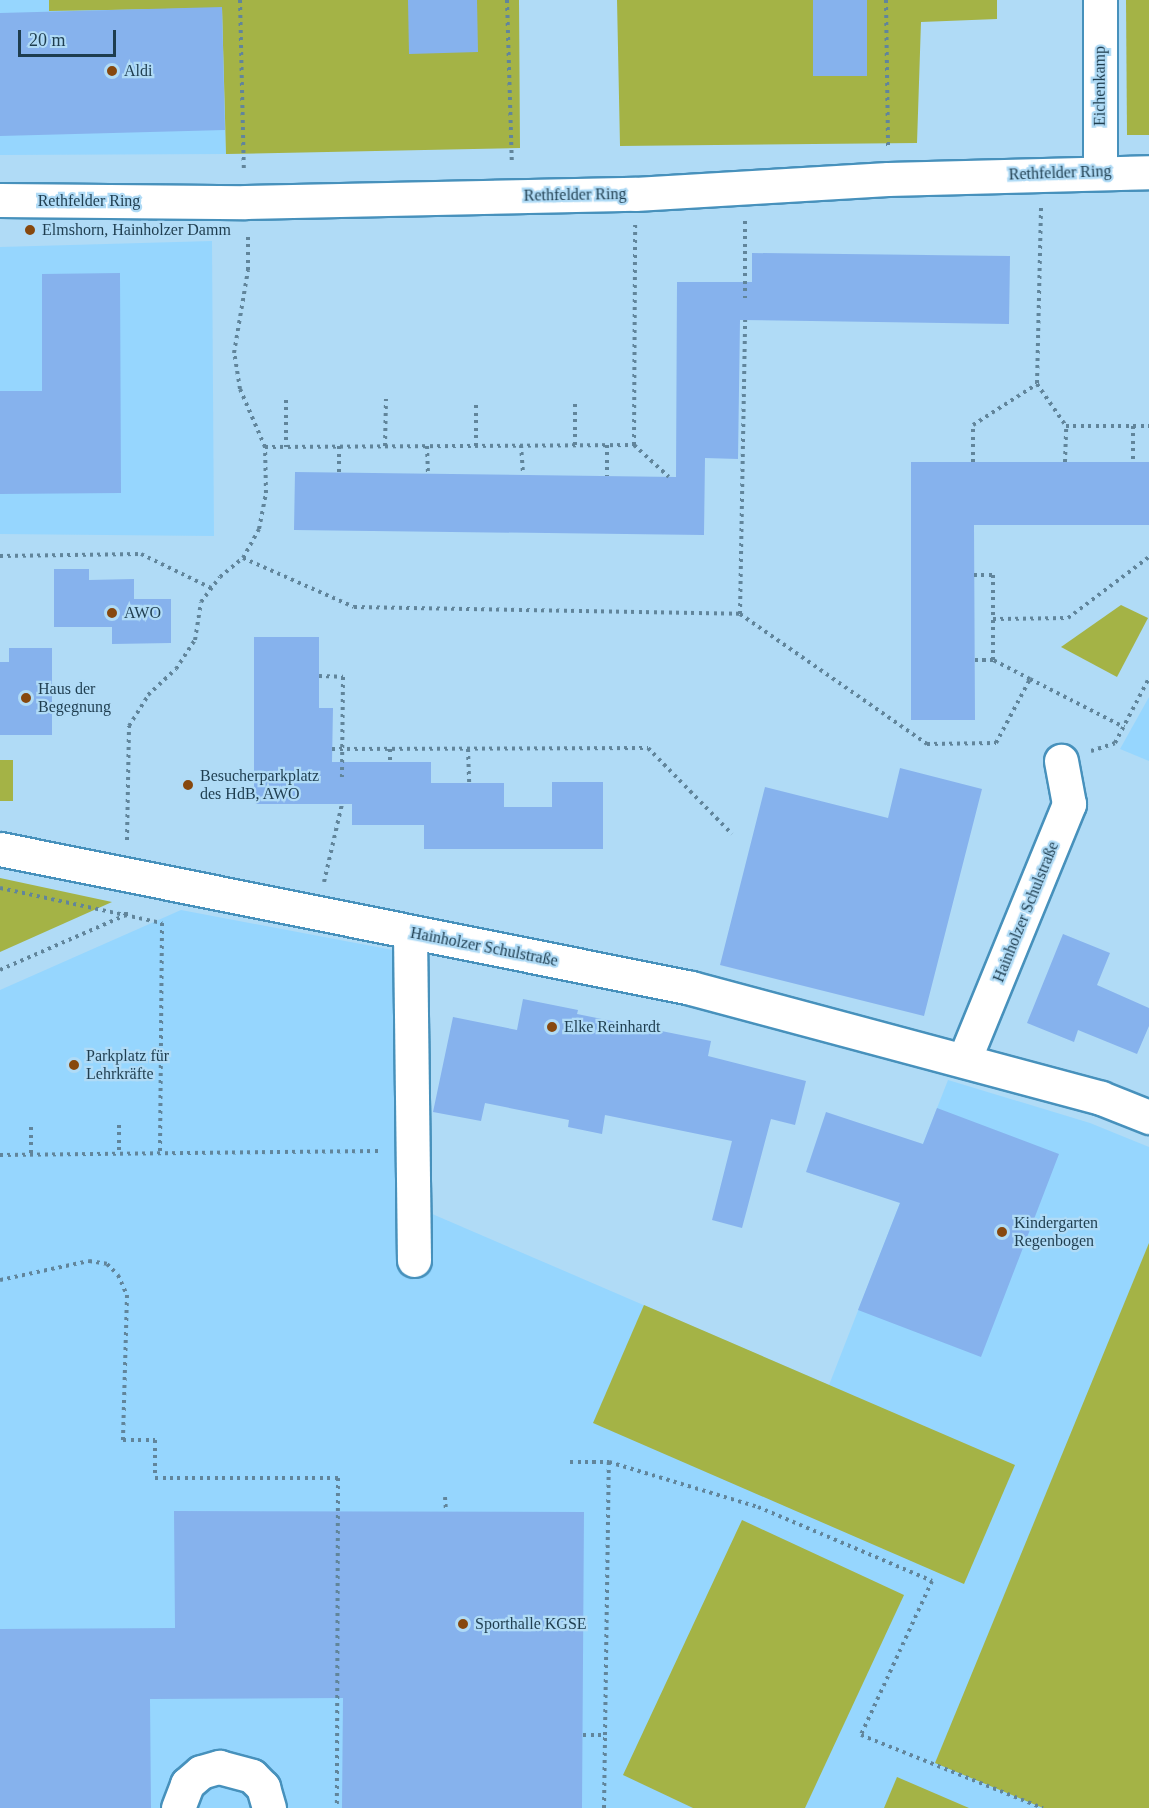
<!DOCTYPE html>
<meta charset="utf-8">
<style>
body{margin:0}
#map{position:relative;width:1149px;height:1808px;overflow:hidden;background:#b0dbf6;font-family:"Times New Roman",serif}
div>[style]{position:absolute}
.built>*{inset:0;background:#96d6fe}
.green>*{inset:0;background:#a4b346}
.building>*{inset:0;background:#86b2ed}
.path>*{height:4px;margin-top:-2px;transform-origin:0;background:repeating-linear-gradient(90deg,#61859b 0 3px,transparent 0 7.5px)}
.roads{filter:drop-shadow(2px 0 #4791bc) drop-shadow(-2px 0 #4791bc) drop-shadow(0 2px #4791bc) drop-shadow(0 -2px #4791bc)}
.minor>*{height:33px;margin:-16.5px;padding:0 16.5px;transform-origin:16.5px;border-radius:16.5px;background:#fff}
.dots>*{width:16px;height:16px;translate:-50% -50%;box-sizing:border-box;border:3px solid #b0dbf6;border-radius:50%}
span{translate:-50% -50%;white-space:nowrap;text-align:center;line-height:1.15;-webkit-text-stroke:4.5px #b0dbf6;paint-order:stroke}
.poi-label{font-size:16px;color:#1e3d4f}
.left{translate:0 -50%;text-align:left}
.street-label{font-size:16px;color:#1e3d4f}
.scale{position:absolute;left:18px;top:30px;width:98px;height:27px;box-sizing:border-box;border:3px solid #1e3d4f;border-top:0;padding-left:8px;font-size:18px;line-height:21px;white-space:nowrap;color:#1e3d4f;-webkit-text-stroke:4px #b0dbf6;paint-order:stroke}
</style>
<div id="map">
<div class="built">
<div style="clip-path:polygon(0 0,49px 0,49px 11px,222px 7px,226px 154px,0 155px)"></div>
<div style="clip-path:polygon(212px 241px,214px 536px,0 534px,0 247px)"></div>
<div style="clip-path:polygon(1149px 697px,1149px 761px,1120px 749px)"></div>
<div style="clip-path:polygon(181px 910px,419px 955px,423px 1210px,829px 1385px,948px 1080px,1090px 1123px,1149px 1147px,1149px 1808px,0 1808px,0 990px)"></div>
</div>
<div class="green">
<div style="clip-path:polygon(49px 0,519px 0,520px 148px,226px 154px,222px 8px,49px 11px)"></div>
<div style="clip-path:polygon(617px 0,997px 0,997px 19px,921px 22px,917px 143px,620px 146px)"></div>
<div style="clip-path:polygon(1126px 0,1149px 0,1149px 135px,1127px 135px)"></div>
<div style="clip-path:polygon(1121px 605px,1148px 618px,1117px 677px,1061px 647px)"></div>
<div style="clip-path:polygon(0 760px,13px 760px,13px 801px,0 801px)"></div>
<div style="clip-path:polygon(0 878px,112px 902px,0 952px)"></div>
<div style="clip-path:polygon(1149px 1243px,1149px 1808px,1043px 1808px,935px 1763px)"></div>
<div style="clip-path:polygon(644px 1305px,1015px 1465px,964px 1584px,593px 1423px)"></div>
<div style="clip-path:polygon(742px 1520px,904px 1595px,805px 1808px,693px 1808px,623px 1775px)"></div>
<div style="clip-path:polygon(897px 1777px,969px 1808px,884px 1808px)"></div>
</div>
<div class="building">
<div style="clip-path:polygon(408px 0,477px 0,478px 52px,409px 54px)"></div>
<div style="clip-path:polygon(813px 0,867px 0,867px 76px,813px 76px)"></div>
<div style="clip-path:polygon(222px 7px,225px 130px,0 136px,0 13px)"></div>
<div style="clip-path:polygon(752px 253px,1010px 256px,1009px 324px,740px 320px,738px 459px,705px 458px,704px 535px,294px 530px,295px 472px,676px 477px,677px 282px,752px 282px)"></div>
<div style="clip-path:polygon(120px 273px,121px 493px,0 494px,0 391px,42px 391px,42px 274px)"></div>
<div style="clip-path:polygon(911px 462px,1149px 462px,1149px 525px,974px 525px,975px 720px,911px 720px)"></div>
<div style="clip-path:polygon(54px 569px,89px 569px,89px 580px,134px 579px,134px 599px,171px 599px,171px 643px,112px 644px,112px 627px,54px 627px)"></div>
<div style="clip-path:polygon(254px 637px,319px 637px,319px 708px,333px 708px,332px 762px,431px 762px,431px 783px,504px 783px,504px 807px,552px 807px,552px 782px,603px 782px,603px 849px,424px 849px,424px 825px,352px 825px,352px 804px,254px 804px)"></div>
<div style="clip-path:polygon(9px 648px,52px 648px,52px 735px,0 735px,0 662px,9px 662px)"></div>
<div style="clip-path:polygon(900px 768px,982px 789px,924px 1016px,720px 965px,765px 787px,888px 818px)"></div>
<div style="clip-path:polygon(1063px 934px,1110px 953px,1097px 985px,1149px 1008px,1149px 1026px,1137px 1054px,1078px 1030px,1074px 1042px,1027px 1023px)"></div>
<div style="clip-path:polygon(523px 999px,578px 1010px,577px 1014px,711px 1041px,708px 1056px,806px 1081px,795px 1125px,771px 1119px,742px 1228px,712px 1220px,732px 1141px,605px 1115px,602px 1134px,568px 1127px,569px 1120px,485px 1103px,481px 1121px,433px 1112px,453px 1017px,517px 1030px)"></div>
<div style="clip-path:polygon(937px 1108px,1059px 1154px,981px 1357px,858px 1310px,900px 1203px,806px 1172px,826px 1112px,923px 1144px)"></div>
<div style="clip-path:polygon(174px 1511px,584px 1512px,582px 1808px,342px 1808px,343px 1698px,150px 1699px,151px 1808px,0 1808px,0 1629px,175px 1628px)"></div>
</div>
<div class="path">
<div style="left:240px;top:0;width:170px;rotate:88.7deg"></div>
<div style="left:507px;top:0;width:165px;rotate:88.3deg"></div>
<div style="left:886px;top:0;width:148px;rotate:89.2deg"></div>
<div style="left:1041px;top:208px;width:176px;rotate:91.3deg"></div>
<div style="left:1037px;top:384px;width:51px;rotate:55.4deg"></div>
<div style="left:1066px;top:426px;width:83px"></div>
<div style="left:745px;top:221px;width:77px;rotate:90deg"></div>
<div style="left:286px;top:400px;width:47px;rotate:90deg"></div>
<div style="left:575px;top:404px;width:41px;rotate:90deg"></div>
<div style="left:476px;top:405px;width:41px;rotate:90deg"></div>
<div style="left:1133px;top:426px;width:36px;rotate:90deg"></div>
<div style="left:521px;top:445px;width:30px;rotate:86deg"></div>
<div style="left:607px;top:445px;width:31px;rotate:90deg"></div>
<div style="left:634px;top:445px;width:47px;rotate:42.4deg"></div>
<div style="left:339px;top:446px;width:26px;rotate:90deg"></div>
<div style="left:385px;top:446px;width:47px;rotate:-88.8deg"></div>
<div style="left:427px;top:446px;width:27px;rotate:88deg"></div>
<div style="left:265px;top:447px;width:369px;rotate:-0.3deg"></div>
<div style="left:634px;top:445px;width:220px;rotate:-89.7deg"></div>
<div style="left:973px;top:462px;width:37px;rotate:-90deg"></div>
<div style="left:973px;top:425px;width:76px;rotate:-32.6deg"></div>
<div style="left:1065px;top:462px;width:36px;rotate:-88deg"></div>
<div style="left:0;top:556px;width:141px;rotate:-0.8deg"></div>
<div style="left:141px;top:554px;width:78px;rotate:25.9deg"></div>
<div style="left:243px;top:558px;width:121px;rotate:23.8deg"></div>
<div style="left:354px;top:607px;width:386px;rotate:1deg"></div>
<div style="left:740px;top:614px;width:228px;rotate:34.8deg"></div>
<div style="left:927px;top:744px;width:69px;rotate:-0.8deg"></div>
<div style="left:996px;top:743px;width:72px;rotate:-62deg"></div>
<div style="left:1030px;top:679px;width:106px;rotate:27.1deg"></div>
<div style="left:974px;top:575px;width:19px"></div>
<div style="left:993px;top:575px;width:44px;rotate:90deg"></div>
<div style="left:740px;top:614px;width:294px;rotate:-89deg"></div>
<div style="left:975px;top:660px;width:18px"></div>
<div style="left:319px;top:676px;width:24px;rotate:2deg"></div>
<div style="left:343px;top:677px;width:100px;rotate:90.6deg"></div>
<div style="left:1030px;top:679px;width:42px;rotate:-152.8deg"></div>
<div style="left:993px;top:660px;width:41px;rotate:-90deg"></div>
<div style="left:993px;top:619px;width:75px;rotate:-0.8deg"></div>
<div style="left:1068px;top:618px;width:101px;rotate:-37deg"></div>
<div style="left:332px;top:749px;width:316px;rotate:-0.2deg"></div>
<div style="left:648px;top:748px;width:120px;rotate:45.7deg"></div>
<div style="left:390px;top:749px;width:13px;rotate:90deg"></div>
<div style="left:468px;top:749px;width:34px;rotate:88deg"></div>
<div style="left:1091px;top:751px;width:25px;rotate:-18deg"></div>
<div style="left:1115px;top:743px;width:73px;rotate:-62.4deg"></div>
<div style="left:127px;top:840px;width:114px;rotate:-89deg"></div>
<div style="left:129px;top:726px;width:36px;rotate:-58deg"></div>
<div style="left:148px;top:695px;width:38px;rotate:-43deg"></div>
<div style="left:176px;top:669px;width:35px;rotate:-57deg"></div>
<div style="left:195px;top:640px;width:38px;rotate:-81deg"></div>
<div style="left:201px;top:602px;width:31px;rotate:-53deg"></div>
<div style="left:220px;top:577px;width:30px;rotate:-40deg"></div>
<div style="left:243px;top:558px;width:33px;rotate:-61deg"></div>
<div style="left:259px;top:529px;width:37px;rotate:-79deg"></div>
<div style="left:266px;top:493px;width:46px;rotate:-91.2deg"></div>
<div style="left:265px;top:447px;width:63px;rotate:-113.3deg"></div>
<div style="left:240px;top:389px;width:36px;rotate:-99deg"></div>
<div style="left:234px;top:353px;width:84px;rotate:-80.4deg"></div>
<div style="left:248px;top:270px;width:35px;rotate:-90deg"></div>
<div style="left:324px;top:882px;width:80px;rotate:-77deg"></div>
<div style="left:0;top:888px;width:166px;rotate:12.2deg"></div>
<div style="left:162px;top:923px;width:230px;rotate:90.5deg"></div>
<div style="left:0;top:970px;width:137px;rotate:-23.6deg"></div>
<div style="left:126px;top:915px;width:7px;rotate:-90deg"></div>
<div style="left:119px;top:1125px;width:28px;rotate:90deg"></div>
<div style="left:31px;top:1127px;width:27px;rotate:90deg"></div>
<div style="left:0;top:1155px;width:380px;rotate:-0.6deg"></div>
<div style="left:0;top:1280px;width:91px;rotate:-12.1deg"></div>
<div style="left:89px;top:1261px;width:18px;rotate:9deg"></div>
<div style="left:107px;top:1264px;width:16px;rotate:45deg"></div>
<div style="left:118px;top:1275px;width:22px;rotate:66deg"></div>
<div style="left:127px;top:1295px;width:145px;rotate:91.6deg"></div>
<div style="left:123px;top:1440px;width:32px"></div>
<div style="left:155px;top:1440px;width:38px;rotate:90deg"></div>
<div style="left:155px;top:1478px;width:183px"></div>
<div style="left:338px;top:1478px;width:330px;rotate:90.2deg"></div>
<div style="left:570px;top:1462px;width:39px"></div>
<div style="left:609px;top:1462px;width:156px;rotate:16.8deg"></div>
<div style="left:758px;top:1507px;width:189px;rotate:23deg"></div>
<div style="left:932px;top:1581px;width:170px;rotate:114.8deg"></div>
<div style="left:861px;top:1735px;width:196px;rotate:21.9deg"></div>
<div style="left:445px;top:1497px;width:14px;rotate:86deg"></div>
<div style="left:583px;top:1735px;width:22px"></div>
<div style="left:605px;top:1735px;width:273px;rotate:-89.2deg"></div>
<div style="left:604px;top:1808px;width:73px;rotate:-89.2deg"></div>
</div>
<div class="roads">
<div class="minor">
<div style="left:1100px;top:172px;width:172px;rotate:-90deg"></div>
<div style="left:0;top:200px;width:245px;rotate:0.5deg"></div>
<div style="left:245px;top:202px;width:390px;rotate:-1.2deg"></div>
<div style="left:635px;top:194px;width:253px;rotate:-3.4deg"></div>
<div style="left:888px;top:179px;width:261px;rotate:-1.5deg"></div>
<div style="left:0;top:849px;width:705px;rotate:11.37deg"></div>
<div style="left:691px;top:988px;width:424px;rotate:15deg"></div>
<div style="left:1101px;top:1098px;width:52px;rotate:21.6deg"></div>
<div style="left:410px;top:933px;width:327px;rotate:89.3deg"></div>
<div style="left:964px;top:1060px;width:277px;rotate:-67.7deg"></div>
<div style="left:1069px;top:804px;width:44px;rotate:-100.5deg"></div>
<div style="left:178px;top:1808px;width:26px;rotate:-69deg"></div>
<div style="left:187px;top:1784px;width:18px;rotate:-41deg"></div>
<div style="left:201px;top:1772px;width:19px;rotate:-16deg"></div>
<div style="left:219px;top:1767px;width:34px;rotate:15deg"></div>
<div style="left:252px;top:1776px;width:16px;rotate:45deg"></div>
<div style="left:263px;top:1787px;width:22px;rotate:74deg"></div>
</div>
</div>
<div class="dots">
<div style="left:112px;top:71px;background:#87480e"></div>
<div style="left:30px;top:230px;background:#87480e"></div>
<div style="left:112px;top:613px;background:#87480e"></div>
<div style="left:26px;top:698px;background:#87480e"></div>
<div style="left:188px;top:785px;background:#87480e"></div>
<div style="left:552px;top:1027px;background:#87480e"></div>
<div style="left:74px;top:1065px;background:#87480e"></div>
<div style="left:1002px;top:1232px;background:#87480e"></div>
<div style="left:463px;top:1624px;background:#87480e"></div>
</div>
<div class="poi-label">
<span class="left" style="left:124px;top:71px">Aldi</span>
<span class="left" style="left:42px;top:230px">Elmshorn, Hainholzer Damm</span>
<span class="left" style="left:124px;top:613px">AWO</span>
<span class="left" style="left:38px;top:698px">Haus der<br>Begegnung</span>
<span class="left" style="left:200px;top:785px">Besucherparkplatz<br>des HdB, AWO</span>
<span class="left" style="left:564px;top:1027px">Elke Reinhardt</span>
<span class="left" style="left:86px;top:1065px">Parkplatz für<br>Lehrkräfte</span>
<span class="left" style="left:1014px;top:1232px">Kindergarten<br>Regenbogen</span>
<span class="left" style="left:475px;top:1624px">Sporthalle KGSE</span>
</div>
<div class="street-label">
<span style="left:1100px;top:86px;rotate:-90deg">Eichenkamp</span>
<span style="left:1060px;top:173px;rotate:-2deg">Rethfelder Ring</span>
<span style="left:575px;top:195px;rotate:-1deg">Rethfelder Ring</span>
<span style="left:89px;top:201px">Rethfelder Ring</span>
<span style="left:1026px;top:912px;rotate:-68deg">Hainholzer Schulstraße</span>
<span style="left:484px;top:947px;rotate:11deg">Hainholzer Schulstraße</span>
</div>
<div class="scale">20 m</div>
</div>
